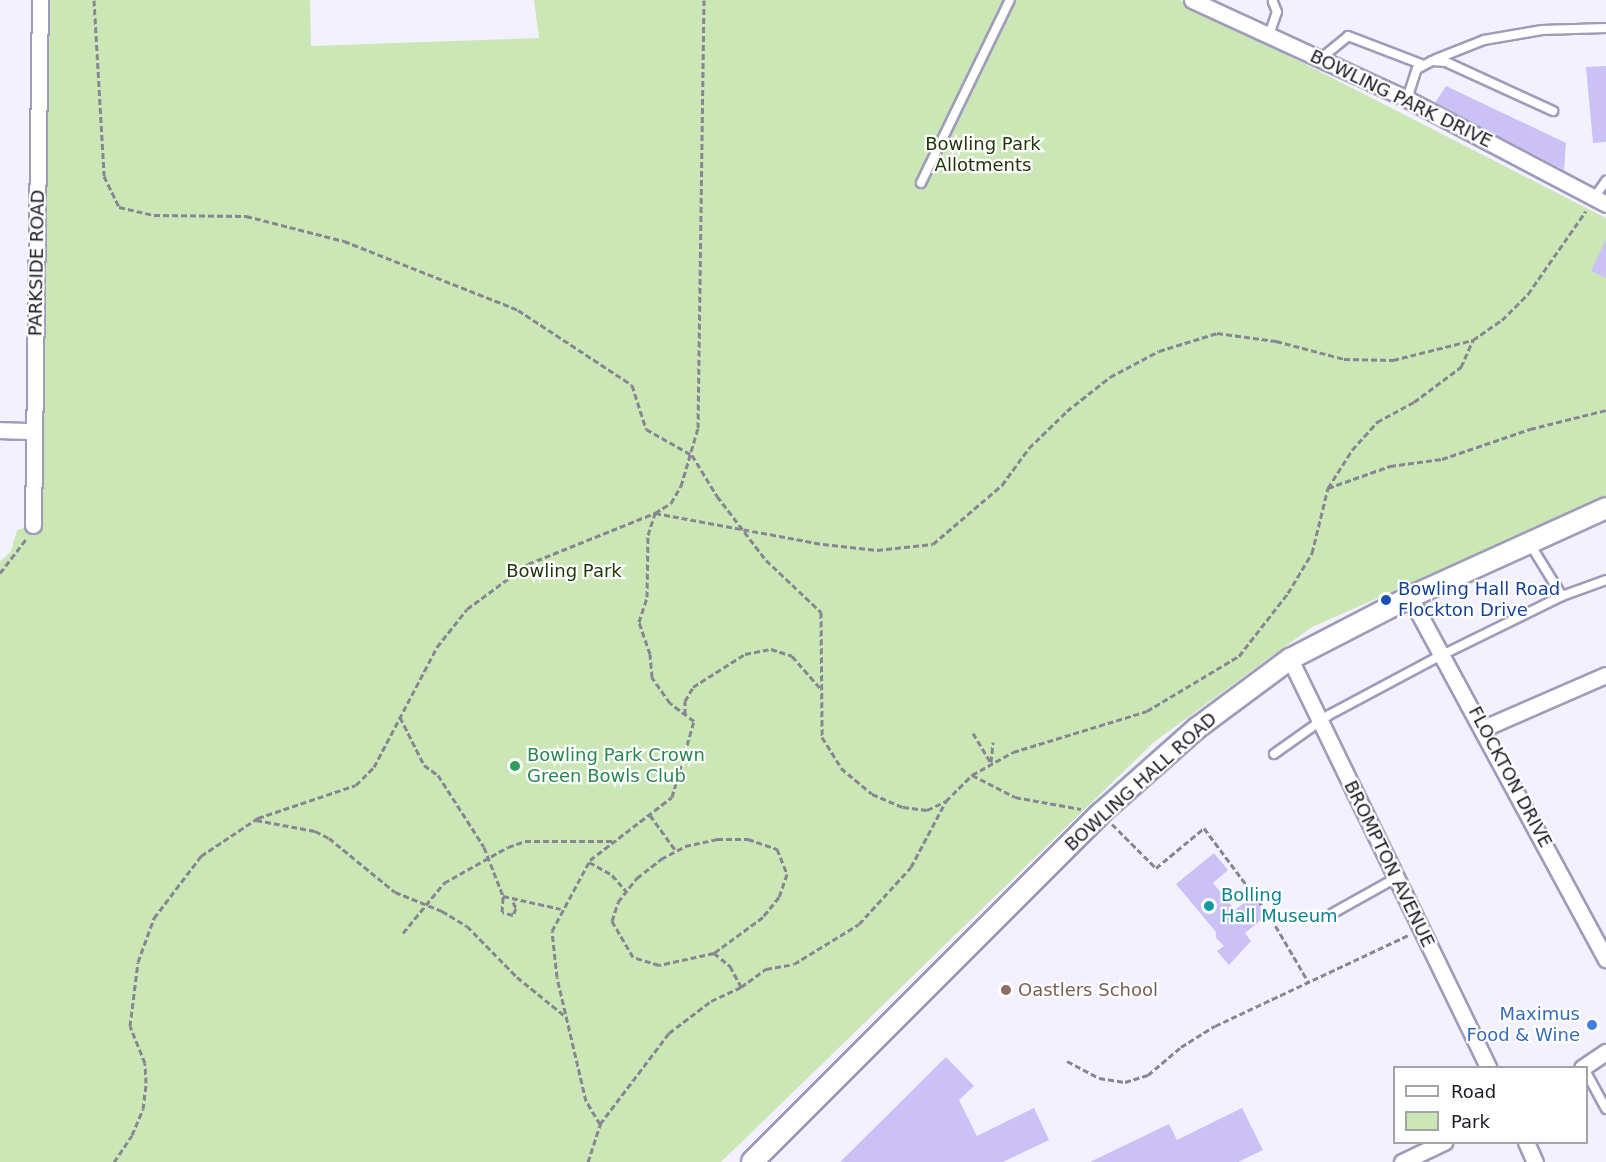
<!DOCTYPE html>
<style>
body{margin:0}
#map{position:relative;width:1606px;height:1162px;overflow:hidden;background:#f3f1ff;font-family:"DejaVu Sans",sans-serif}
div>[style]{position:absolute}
.green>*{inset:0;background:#cbe7b5}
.building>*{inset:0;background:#cbc1f7}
.path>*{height:3px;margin-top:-1.5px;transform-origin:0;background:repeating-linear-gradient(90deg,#888693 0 6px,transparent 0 9px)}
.roads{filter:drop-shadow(2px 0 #9f9bba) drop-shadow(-2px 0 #9f9bba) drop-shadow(0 2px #9f9bba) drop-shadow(0 -2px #9f9bba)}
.service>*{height:8px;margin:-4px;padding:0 4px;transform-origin:4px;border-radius:4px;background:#fff}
.minor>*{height:15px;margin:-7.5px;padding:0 7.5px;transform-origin:7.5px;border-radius:7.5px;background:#fff}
.tertiary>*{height:20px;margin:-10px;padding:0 10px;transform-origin:10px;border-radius:10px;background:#fff}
.dots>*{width:16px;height:16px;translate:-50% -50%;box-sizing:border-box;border:3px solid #fff;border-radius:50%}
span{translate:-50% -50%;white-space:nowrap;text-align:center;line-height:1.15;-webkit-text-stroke:4.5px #fff;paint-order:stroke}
.street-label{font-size:18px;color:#1b1a25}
.park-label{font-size:18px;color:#21370a}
.transit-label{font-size:18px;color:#164399}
.left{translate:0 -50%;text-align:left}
.leisure-label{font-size:18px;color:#27864d}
.culture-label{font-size:18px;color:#0d838f}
.education-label{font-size:18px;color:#785e54}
.shop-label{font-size:18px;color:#366cbe}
.right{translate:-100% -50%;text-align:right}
.legend{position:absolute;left:1393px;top:1066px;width:195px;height:78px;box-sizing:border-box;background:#fff;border:2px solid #a4a3a8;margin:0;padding:8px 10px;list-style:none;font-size:18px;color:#1b1a25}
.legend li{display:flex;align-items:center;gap:12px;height:30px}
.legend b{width:30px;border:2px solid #a4a3a8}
</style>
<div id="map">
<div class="green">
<div style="clip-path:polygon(40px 0,310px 0,311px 46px,539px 38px,534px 0,1180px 0,1606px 218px,1606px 498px,1312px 627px,1154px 742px,721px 1162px,0 1162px,0 562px,11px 551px,17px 530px,33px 525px)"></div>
</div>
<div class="building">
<div style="clip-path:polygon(1606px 66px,1606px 142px,1593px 143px,1586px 67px)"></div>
<div style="clip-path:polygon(1446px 86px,1566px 143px,1564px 170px,1435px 103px)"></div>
<div style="clip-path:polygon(1606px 239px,1606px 278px,1591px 271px)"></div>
<div style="clip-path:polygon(1214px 853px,1228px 870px,1213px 883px,1235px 910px,1252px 897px,1267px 915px,1245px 933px,1251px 941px,1229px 965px,1217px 951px,1224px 946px,1216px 938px,1216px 932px,1176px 884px)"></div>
<div style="clip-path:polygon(946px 1057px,974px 1086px,959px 1100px,977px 1136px,1034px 1108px,1049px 1140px,1003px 1162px,840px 1162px)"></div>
<div style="clip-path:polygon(1242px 1108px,1263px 1150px,1238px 1162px,1090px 1162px,1169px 1124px,1177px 1140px)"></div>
</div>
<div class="path">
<div style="left:94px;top:0;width:176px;rotate:86.7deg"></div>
<div style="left:104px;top:176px;width:34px;rotate:64deg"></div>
<div style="left:119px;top:207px;width:36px;rotate:13deg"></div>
<div style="left:154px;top:215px;width:92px;rotate:0.6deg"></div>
<div style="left:246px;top:216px;width:101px;rotate:14.3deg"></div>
<div style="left:344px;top:241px;width:187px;rotate:21.6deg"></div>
<div style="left:518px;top:310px;width:136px;rotate:33.3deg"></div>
<div style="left:632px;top:385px;width:46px;rotate:72.3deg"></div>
<div style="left:646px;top:429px;width:53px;rotate:29.5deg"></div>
<div style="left:692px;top:455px;width:48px;rotate:58.6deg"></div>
<div style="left:717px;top:496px;width:81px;rotate:52.6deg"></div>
<div style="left:766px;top:560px;width:76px;rotate:43.4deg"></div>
<div style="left:821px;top:612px;width:125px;rotate:89.5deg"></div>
<div style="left:822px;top:737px;width:36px;rotate:58deg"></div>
<div style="left:841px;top:768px;width:40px;rotate:40deg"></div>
<div style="left:872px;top:794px;width:34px;rotate:23deg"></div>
<div style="left:903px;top:807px;width:24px;rotate:7deg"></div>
<div style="left:927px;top:810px;width:21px;rotate:-25deg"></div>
<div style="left:1328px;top:488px;width:66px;rotate:-19.5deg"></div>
<div style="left:1390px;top:466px;width:52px;rotate:-7.7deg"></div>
<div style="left:1442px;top:459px;width:93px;rotate:-18.8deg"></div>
<div style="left:1530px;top:429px;width:78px;rotate:-14deg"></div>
<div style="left:0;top:573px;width:44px;rotate:-52.4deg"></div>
<div style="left:685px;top:714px;width:13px;rotate:-90deg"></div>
<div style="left:685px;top:701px;width:16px;rotate:-60deg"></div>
<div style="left:693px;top:687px;width:62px;rotate:-32.4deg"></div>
<div style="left:745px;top:654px;width:26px;rotate:-11deg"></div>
<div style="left:771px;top:649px;width:22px;rotate:18deg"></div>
<div style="left:792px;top:656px;width:43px;rotate:48.8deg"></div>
<div style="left:400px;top:717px;width:54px;rotate:63.4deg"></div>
<div style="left:424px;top:765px;width:17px;rotate:36deg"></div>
<div style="left:438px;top:775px;width:85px;rotate:57.4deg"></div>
<div style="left:484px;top:847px;width:53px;rotate:68.8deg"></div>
<div style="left:973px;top:733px;width:35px;rotate:59deg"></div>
<div style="left:991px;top:762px;width:20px;rotate:-84deg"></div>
<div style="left:972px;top:775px;width:48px;rotate:27.1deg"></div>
<div style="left:1015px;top:797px;width:67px;rotate:10.3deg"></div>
<div style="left:650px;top:815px;width:44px;rotate:54.2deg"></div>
<div style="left:256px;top:820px;width:60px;rotate:10.6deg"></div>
<div style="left:315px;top:831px;width:16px;rotate:27deg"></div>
<div style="left:329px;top:838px;width:85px;rotate:39.3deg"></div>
<div style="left:395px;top:892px;width:51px;rotate:22deg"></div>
<div style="left:442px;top:911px;width:29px;rotate:31deg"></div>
<div style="left:467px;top:926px;width:71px;rotate:45.6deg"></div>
<div style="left:517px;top:977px;width:62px;rotate:39.1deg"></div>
<div style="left:1112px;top:824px;width:62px;rotate:45deg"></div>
<div style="left:1156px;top:868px;width:62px;rotate:-39.8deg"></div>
<div style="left:1204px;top:828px;width:112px;rotate:53.3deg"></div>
<div style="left:1271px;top:918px;width:75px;rotate:59.7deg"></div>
<div style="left:717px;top:839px;width:31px"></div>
<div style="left:748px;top:839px;width:31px;rotate:19deg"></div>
<div style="left:777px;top:849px;width:27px;rotate:68deg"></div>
<div style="left:787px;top:874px;width:24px;rotate:109deg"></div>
<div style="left:779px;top:897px;width:26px;rotate:129deg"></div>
<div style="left:763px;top:917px;width:61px;rotate:143.7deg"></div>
<div style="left:714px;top:953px;width:56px;rotate:167.7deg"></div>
<div style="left:659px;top:965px;width:27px;rotate:-163deg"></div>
<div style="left:633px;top:957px;width:42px;rotate:-120.3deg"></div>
<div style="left:612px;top:921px;width:20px;rotate:-72deg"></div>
<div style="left:618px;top:902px;width:31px;rotate:-52deg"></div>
<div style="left:637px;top:878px;width:31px;rotate:-38deg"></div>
<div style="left:661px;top:859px;width:27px;rotate:-28deg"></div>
<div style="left:685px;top:846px;width:33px;rotate:-12deg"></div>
<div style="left:589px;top:862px;width:26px;rotate:29deg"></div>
<div style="left:612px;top:875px;width:21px;rotate:49deg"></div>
<div style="left:513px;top:902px;width:7px;rotate:63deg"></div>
<div style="left:516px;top:908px;width:8px;rotate:113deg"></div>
<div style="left:513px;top:915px;width:11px;rotate:-165deg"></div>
<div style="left:502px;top:912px;width:16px;rotate:-86deg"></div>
<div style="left:503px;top:896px;width:59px;rotate:12.6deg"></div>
<div style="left:403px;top:933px;width:65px;rotate:-50.6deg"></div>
<div style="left:444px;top:883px;width:73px;rotate:-29.4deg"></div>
<div style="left:508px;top:847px;width:18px;rotate:-19deg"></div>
<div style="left:525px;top:841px;width:90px"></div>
<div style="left:714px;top:953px;width:21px;rotate:39deg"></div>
<div style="left:730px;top:966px;width:24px;rotate:62deg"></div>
<div style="left:1067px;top:1061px;width:36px;rotate:28deg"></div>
<div style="left:1099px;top:1078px;width:26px;rotate:9deg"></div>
<div style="left:1125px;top:1082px;width:24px;rotate:-17deg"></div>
<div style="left:1148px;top:1075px;width:43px;rotate:-40.3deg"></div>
<div style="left:1181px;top:1047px;width:40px;rotate:-32deg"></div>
<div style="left:1215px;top:1026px;width:213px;rotate:-25.2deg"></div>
<div style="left:600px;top:1124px;width:27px;rotate:-121deg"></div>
<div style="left:586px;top:1101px;width:127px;rotate:-103.2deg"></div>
<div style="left:557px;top:977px;width:46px;rotate:-96.2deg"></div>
<div style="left:552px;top:931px;width:81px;rotate:-61.8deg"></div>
<div style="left:590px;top:860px;width:103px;rotate:-37.5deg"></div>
<div style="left:672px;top:797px;width:79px;rotate:-73.9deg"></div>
<div style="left:694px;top:721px;width:30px;rotate:-143deg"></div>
<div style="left:670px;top:703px;width:32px;rotate:-125deg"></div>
<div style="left:652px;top:677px;width:23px;rotate:-95deg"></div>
<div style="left:650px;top:654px;width:34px;rotate:-109deg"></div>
<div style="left:639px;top:622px;width:26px;rotate:-72deg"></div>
<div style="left:647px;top:597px;width:62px;rotate:-89.1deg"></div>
<div style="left:648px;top:535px;width:23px;rotate:-72deg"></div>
<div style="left:655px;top:513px;width:171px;rotate:10.5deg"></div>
<div style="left:823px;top:544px;width:54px;rotate:6.3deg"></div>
<div style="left:877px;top:550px;width:56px;rotate:-6.1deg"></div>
<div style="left:933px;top:544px;width:91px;rotate:-40.5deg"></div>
<div style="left:1002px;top:485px;width:46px;rotate:-53.9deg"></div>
<div style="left:1029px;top:448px;width:53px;rotate:-44.2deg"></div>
<div style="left:1067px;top:411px;width:55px;rotate:-38.3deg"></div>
<div style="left:1110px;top:377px;width:55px;rotate:-28deg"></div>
<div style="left:1159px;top:351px;width:61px;rotate:-17.2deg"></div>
<div style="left:1217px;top:333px;width:60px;rotate:7.7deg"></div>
<div style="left:1276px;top:341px;width:70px;rotate:14.8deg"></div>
<div style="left:1344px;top:359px;width:49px;rotate:1.2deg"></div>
<div style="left:1393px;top:360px;width:82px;rotate:-14deg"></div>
<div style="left:1473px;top:340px;width:35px;rotate:-35deg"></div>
<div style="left:1502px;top:320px;width:37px;rotate:-45deg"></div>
<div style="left:1528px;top:294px;width:101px;rotate:-55.1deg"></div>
<div style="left:114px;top:1162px;width:32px;rotate:-56deg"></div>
<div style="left:132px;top:1135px;width:28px;rotate:-67deg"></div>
<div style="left:143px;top:1109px;width:26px;rotate:-83deg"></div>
<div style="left:146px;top:1083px;width:20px;rotate:-93deg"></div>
<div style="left:145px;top:1063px;width:40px;rotate:-112deg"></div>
<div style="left:130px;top:1026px;width:64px;rotate:-82.9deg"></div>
<div style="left:138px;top:962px;width:47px;rotate:-70deg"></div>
<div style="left:154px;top:918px;width:78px;rotate:-52.8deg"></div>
<div style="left:201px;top:856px;width:69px;rotate:-33.7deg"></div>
<div style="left:258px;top:818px;width:103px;rotate:-18.6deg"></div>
<div style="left:356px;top:785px;width:25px;rotate:-45deg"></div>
<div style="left:374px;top:767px;width:136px;rotate:-62.3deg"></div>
<div style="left:437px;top:647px;width:48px;rotate:-51.7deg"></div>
<div style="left:467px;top:609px;width:76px;rotate:-36.4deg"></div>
<div style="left:528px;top:564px;width:137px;rotate:-21.9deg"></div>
<div style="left:655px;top:513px;width:19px;rotate:-32deg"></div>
<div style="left:671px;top:503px;width:20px;rotate:-60deg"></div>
<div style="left:681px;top:486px;width:60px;rotate:-73.7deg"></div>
<div style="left:698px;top:428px;width:428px;rotate:-89.2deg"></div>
<div style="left:588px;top:1162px;width:40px;rotate:-72deg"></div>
<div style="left:600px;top:1124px;width:114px;rotate:-52.8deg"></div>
<div style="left:669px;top:1033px;width:53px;rotate:-37.3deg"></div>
<div style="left:711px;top:1001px;width:33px;rotate:-25deg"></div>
<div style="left:741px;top:987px;width:31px;rotate:-36deg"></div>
<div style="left:766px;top:969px;width:28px;rotate:-10deg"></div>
<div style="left:794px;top:964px;width:76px;rotate:-31.6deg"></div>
<div style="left:859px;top:924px;width:77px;rotate:-47.6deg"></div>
<div style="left:911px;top:867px;width:75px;rotate:-62.1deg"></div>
<div style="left:946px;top:801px;width:37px;rotate:-45deg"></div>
<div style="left:972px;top:775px;width:47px;rotate:-29.3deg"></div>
<div style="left:1013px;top:752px;width:140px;rotate:-17deg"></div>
<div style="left:1147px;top:711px;width:107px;rotate:-30.9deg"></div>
<div style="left:1239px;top:656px;width:80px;rotate:-52.1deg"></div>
<div style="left:1288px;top:593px;width:47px;rotate:-59deg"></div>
<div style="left:1312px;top:553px;width:67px;rotate:-76.2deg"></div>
<div style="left:1328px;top:488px;width:45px;rotate:-57.7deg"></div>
<div style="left:1352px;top:450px;width:38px;rotate:-48deg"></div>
<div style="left:1377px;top:422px;width:42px;rotate:-28.4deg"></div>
<div style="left:1414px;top:402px;width:59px;rotate:-36.7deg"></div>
<div style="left:1461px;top:367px;width:30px;rotate:-66deg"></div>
</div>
<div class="roads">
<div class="service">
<div style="left:1269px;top:35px;width:24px;rotate:-71deg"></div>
<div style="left:1277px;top:12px;width:11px;rotate:-112deg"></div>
<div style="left:1320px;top:59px;width:36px;rotate:-39deg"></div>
<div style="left:1348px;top:36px;width:81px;rotate:20.9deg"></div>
<div style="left:1436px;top:59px;width:52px;rotate:-21.6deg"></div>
<div style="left:1484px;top:40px;width:59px;rotate:-9.8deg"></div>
<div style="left:1542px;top:30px;width:64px;rotate:-1.8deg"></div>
<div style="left:1407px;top:99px;width:32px;rotate:-72deg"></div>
<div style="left:1417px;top:69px;width:17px;rotate:-28deg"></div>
<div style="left:1432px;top:61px;width:14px;rotate:4deg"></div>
<div style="left:1446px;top:62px;width:118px;rotate:24.6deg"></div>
<div style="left:921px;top:183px;width:203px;rotate:-64.1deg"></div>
<div style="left:1594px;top:198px;width:21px;rotate:-55deg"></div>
<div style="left:1530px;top:544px;width:61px;rotate:58.4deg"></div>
<div style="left:1274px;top:754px;width:67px;rotate:-35.3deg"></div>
<div style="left:1329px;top:715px;width:119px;rotate:-28.1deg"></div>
<div style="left:1434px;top:659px;width:143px;rotate:-26.2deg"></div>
<div style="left:1562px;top:596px;width:47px;rotate:-20deg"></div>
<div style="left:1333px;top:913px;width:72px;rotate:-29.1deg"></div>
<div style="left:1586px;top:1072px;width:42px;rotate:61.6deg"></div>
</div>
<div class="minor">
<div style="left:1192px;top:0;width:237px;rotate:24.7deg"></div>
<div style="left:1407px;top:99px;width:225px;rotate:27.8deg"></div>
<div style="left:0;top:430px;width:34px;rotate:2deg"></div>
<div style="left:33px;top:525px;width:525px;rotate:-89.24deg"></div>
<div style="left:1410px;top:597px;width:412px;rotate:61.6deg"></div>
<div style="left:1290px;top:659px;width:455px;rotate:64.1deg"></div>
<div style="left:1484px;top:728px;width:133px;rotate:-23.5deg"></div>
<div style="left:1582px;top:1068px;width:29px;rotate:-34deg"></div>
<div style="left:1526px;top:1142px;width:22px;rotate:66deg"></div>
<div style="left:1402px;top:1162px;width:47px;rotate:-25.5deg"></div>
</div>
<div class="tertiary">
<div style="left:752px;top:1162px;width:494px;rotate:-45deg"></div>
<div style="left:1101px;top:813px;width:128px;rotate:-41.5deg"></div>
<div style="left:1197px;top:728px;width:116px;rotate:-36.6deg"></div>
<div style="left:1290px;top:659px;width:135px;rotate:-27.3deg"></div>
<div style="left:1410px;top:597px;width:215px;rotate:-24.4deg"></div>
</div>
</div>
<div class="dots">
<div style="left:1386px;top:600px;background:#1a4fb4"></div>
<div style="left:515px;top:766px;background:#2e9e5b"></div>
<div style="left:1209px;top:906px;background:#0f9aa8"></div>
<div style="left:1006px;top:990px;background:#8d6e63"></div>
<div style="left:1592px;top:1025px;background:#3f7fe0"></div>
</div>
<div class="street-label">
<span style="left:1401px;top:99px;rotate:26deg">BOWLING PARK DRIVE</span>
<span style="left:37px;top:263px;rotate:-89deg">PARKSIDE ROAD</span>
<span style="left:1510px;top:777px;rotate:62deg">FLOCKTON DRIVE</span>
<span style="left:1141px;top:782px;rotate:-42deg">BOWLING HALL ROAD</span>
<span style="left:1389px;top:864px;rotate:64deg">BROMPTON AVENUE</span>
</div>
<div class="park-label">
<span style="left:983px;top:155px">Bowling Park<br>Allotments</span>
<span style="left:564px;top:571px">Bowling Park</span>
</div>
<div class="transit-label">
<span class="left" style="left:1398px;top:600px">Bowling Hall Road<br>Flockton Drive</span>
</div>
<div class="leisure-label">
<span class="left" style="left:527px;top:766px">Bowling Park Crown<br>Green Bowls Club</span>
</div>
<div class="culture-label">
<span class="left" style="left:1221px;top:906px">Bolling<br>Hall Museum</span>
</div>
<div class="education-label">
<span class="left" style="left:1018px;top:990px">Oastlers School</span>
</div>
<div class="shop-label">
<span class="right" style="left:1580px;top:1025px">Maximus<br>Food &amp; Wine</span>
</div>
<ul class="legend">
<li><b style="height:8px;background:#fff"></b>Road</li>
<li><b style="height:16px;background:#cbe7b5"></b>Park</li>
</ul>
</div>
